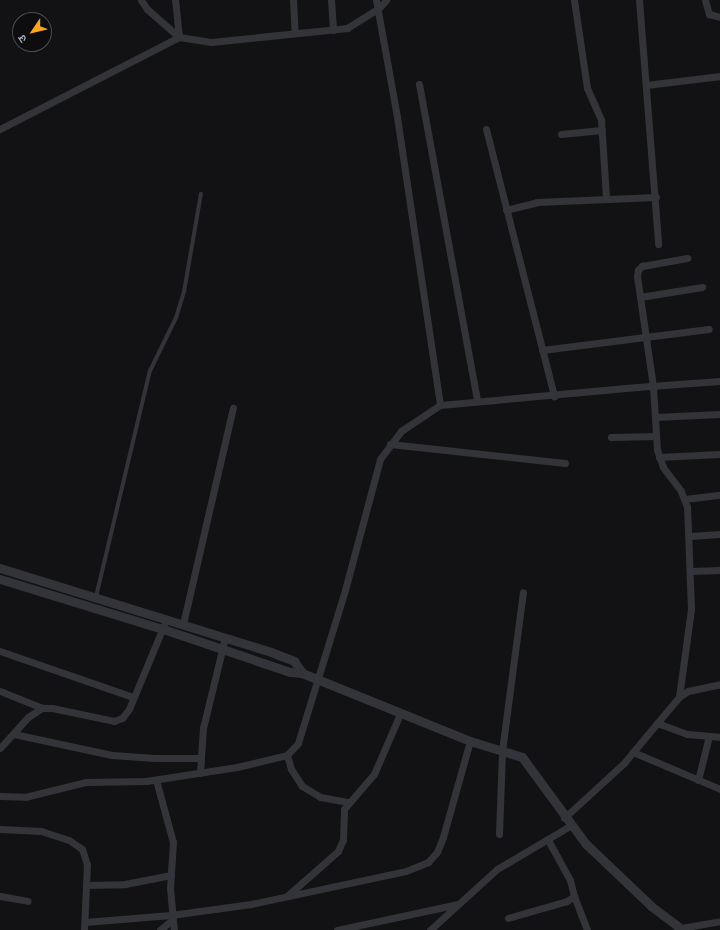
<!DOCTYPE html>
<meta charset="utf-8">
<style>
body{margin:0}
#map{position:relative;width:720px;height:930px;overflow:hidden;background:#121214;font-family:Figtree,"Noto Sans Devanagari",sans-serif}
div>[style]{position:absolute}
.service>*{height:3.5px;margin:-1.75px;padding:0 1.75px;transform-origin:1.75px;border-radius:1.75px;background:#333439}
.minor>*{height:7px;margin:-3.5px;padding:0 3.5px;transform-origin:3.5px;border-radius:3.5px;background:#333439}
.tertiary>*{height:9px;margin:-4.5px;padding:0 4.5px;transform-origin:4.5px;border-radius:4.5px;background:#333439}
span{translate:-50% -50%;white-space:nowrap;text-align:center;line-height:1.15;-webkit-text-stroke:4px #0d0d0f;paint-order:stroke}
.north{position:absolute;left:12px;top:12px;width:40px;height:40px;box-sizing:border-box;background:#0d0d0f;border:1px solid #494c51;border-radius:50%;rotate:235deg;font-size:11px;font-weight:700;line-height:16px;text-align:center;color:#a3aab5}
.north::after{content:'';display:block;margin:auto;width:14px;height:18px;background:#fba523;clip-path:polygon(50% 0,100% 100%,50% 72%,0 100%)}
</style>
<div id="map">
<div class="service">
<div style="left:96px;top:597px;width:232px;rotate:-76.6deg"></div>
<div style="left:150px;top:371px;width:59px;rotate:-63.9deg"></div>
<div style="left:176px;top:318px;width:27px;rotate:-73deg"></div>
<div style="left:184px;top:292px;width:99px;rotate:-80.2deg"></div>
</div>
<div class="minor">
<div style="left:141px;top:0;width:11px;rotate:56deg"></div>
<div style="left:147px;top:9px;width:43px;rotate:41.2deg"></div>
<div style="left:179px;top:37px;width:32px;rotate:9deg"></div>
<div style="left:211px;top:42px;width:137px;rotate:-5.9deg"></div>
<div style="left:347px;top:28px;width:36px;rotate:-32deg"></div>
<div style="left:378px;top:9px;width:12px;rotate:-48deg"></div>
<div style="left:293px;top:0;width:33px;rotate:87deg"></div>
<div style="left:331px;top:0;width:30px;rotate:86deg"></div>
<div style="left:376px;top:0;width:119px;rotate:79.8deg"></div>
<div style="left:397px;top:117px;width:291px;rotate:81.5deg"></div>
<div style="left:574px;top:0;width:89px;rotate:81.6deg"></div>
<div style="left:587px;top:88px;width:35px;rotate:66deg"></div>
<div style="left:601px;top:120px;width:78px;rotate:86.3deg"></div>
<div style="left:639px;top:0;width:245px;rotate:85.5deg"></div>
<div style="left:705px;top:0;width:15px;rotate:74deg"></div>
<div style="left:709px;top:14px;width:11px;rotate:15deg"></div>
<div style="left:419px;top:84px;width:322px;rotate:79.6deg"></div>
<div style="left:646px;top:85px;width:75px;rotate:-6.9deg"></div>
<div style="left:0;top:129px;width:201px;rotate:-27.2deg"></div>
<div style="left:179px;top:37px;width:37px;rotate:-96deg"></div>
<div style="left:486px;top:129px;width:276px;rotate:75.7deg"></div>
<div style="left:561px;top:134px;width:41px;rotate:-5.6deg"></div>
<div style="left:506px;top:210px;width:32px;rotate:-14deg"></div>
<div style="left:537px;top:202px;width:119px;rotate:-2.4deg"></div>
<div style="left:640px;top:297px;width:63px;rotate:-9.2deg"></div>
<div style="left:542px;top:350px;width:168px;rotate:-7.2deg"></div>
<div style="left:655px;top:417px;width:65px;rotate:-2.6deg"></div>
<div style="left:611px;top:437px;width:45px;rotate:-1.3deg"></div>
<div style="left:390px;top:444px;width:176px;rotate:6.2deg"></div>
<div style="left:659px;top:457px;width:61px;rotate:-2.8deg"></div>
<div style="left:685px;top:499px;width:35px;rotate:-7deg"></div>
<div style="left:690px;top:536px;width:30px;rotate:-4deg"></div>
<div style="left:691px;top:571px;width:29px;rotate:-2deg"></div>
<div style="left:183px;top:624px;width:222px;rotate:-77deg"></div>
<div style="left:0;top:651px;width:141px;rotate:19.1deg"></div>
<div style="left:0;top:691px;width:45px;rotate:22deg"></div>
<div style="left:679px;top:697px;width:89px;rotate:-82.2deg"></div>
<div style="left:691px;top:609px;width:102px;rotate:-92.2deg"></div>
<div style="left:687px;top:507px;width:17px;rotate:-111deg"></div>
<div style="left:681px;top:491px;width:30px;rotate:-127deg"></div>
<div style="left:663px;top:467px;width:18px;rotate:-109deg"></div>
<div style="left:657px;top:450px;width:64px;rotate:-93.6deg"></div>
<div style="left:653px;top:386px;width:111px;rotate:-98.3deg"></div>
<div style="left:637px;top:276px;width:6px;rotate:-81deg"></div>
<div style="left:638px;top:270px;width:6px;rotate:-45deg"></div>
<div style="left:642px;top:266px;width:46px;rotate:-10.1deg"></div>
<div style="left:657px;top:723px;width:32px;rotate:20deg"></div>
<div style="left:687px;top:734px;width:33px;rotate:5deg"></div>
<div style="left:14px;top:734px;width:100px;rotate:12.1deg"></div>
<div style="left:112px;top:755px;width:43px;rotate:4deg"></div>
<div style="left:155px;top:758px;width:45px"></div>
<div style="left:0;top:748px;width:42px;rotate:-47.9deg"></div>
<div style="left:28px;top:717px;width:17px;rotate:-33deg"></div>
<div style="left:42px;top:708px;width:10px"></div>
<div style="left:52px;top:708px;width:63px;rotate:11.8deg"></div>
<div style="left:114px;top:721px;width:9px;rotate:-21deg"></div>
<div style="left:122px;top:718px;width:11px;rotate:-52deg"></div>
<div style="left:129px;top:709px;width:91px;rotate:-67.4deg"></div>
<div style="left:633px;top:752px;width:72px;rotate:-50.1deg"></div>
<div style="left:679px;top:697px;width:11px;rotate:-34deg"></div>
<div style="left:688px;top:691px;width:33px;rotate:-12deg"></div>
<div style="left:287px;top:755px;width:15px;rotate:74deg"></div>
<div style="left:291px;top:769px;width:20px;rotate:57deg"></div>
<div style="left:302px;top:786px;width:21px;rotate:31deg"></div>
<div style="left:320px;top:797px;width:28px;rotate:10deg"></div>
<div style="left:200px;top:773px;width:45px;rotate:-86.2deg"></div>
<div style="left:203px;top:728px;width:93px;rotate:-76.3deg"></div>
<div style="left:156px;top:780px;width:64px;rotate:74.7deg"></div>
<div style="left:173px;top:842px;width:46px;rotate:93.7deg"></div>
<div style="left:170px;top:888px;width:42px;rotate:84.6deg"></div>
<div style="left:698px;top:780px;width:45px;rotate:-76deg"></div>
<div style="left:0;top:796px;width:25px;rotate:2deg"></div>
<div style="left:25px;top:797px;width:63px;rotate:-13.8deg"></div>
<div style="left:86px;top:782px;width:60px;rotate:-1deg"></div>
<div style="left:146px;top:781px;width:92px;rotate:-8.7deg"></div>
<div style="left:237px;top:767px;width:51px;rotate:-13.5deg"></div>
<div style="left:287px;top:755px;width:16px;rotate:-47deg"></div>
<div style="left:298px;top:743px;width:160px;rotate:-72.9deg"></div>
<div style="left:345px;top:590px;width:136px;rotate:-75deg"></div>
<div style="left:380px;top:459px;width:35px;rotate:-53deg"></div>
<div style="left:401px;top:431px;width:47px;rotate:-33.7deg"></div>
<div style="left:440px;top:405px;width:198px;rotate:-5.2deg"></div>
<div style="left:637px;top:387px;width:83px;rotate:-4.1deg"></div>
<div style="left:564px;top:818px;width:81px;rotate:-42.5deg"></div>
<div style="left:624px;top:763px;width:14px;rotate:-51deg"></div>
<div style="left:633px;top:752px;width:95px;rotate:23deg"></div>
<div style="left:0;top:829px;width:41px;rotate:2.8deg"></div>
<div style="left:41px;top:831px;width:29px;rotate:18deg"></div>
<div style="left:69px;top:840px;width:16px;rotate:35deg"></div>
<div style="left:82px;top:849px;width:16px;rotate:72deg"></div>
<div style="left:87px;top:864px;width:66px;rotate:92.6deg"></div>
<div style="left:499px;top:834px;width:83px;rotate:-87.9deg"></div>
<div style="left:502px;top:751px;width:160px;rotate:-82.5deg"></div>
<div style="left:86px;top:885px;width:39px;rotate:-1deg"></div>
<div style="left:125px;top:884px;width:47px;rotate:-11.1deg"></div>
<div style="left:0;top:896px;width:28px;rotate:10deg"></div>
<div style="left:287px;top:896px;width:68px;rotate:-41.4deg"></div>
<div style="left:338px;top:851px;width:12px;rotate:-66deg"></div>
<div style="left:343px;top:840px;width:31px;rotate:-88deg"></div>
<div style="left:344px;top:809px;width:46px;rotate:-49.4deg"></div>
<div style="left:374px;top:774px;width:65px;rotate:-66.6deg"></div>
<div style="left:574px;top:896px;width:36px;rotate:69deg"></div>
<div style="left:508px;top:918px;width:61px;rotate:-16.1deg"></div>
<div style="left:567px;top:901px;width:9px;rotate:-36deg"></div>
<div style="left:574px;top:896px;width:16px;rotate:-104deg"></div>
<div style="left:570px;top:880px;width:46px;rotate:-118.8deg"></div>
<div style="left:85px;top:922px;width:86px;rotate:-4.7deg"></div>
<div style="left:171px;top:915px;width:81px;rotate:-7.8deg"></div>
<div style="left:251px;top:904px;width:158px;rotate:-12deg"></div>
<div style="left:406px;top:871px;width:24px;rotate:-22deg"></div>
<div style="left:428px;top:862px;width:13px;rotate:-48deg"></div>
<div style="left:437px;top:852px;width:16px;rotate:-68deg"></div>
<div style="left:443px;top:837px;width:100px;rotate:-74.3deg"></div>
<div style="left:681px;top:928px;width:40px;rotate:-10deg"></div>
<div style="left:160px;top:930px;width:16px;rotate:-40deg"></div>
<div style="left:337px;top:930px;width:124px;rotate:-12.1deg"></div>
<div style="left:430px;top:930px;width:91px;rotate:-42.3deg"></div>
<div style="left:497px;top:869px;width:85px;rotate:-30.5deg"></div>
</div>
<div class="tertiary">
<div style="left:0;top:568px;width:284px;rotate:17.2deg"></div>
<div style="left:271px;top:652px;width:25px;rotate:21deg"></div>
<div style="left:294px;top:661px;width:14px;rotate:56deg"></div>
<div style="left:0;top:579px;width:170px;rotate:17.1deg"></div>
<div style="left:163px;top:629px;width:134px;rotate:18.7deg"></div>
<div style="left:290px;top:672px;width:12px;rotate:5deg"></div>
<div style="left:302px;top:673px;width:181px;rotate:22deg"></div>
<div style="left:470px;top:741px;width:54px;rotate:17.1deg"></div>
<div style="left:522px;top:757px;width:108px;rotate:53.7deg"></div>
<div style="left:586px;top:844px;width:90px;rotate:43.6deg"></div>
<div style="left:651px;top:906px;width:40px;rotate:37deg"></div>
</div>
<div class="north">उ</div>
</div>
